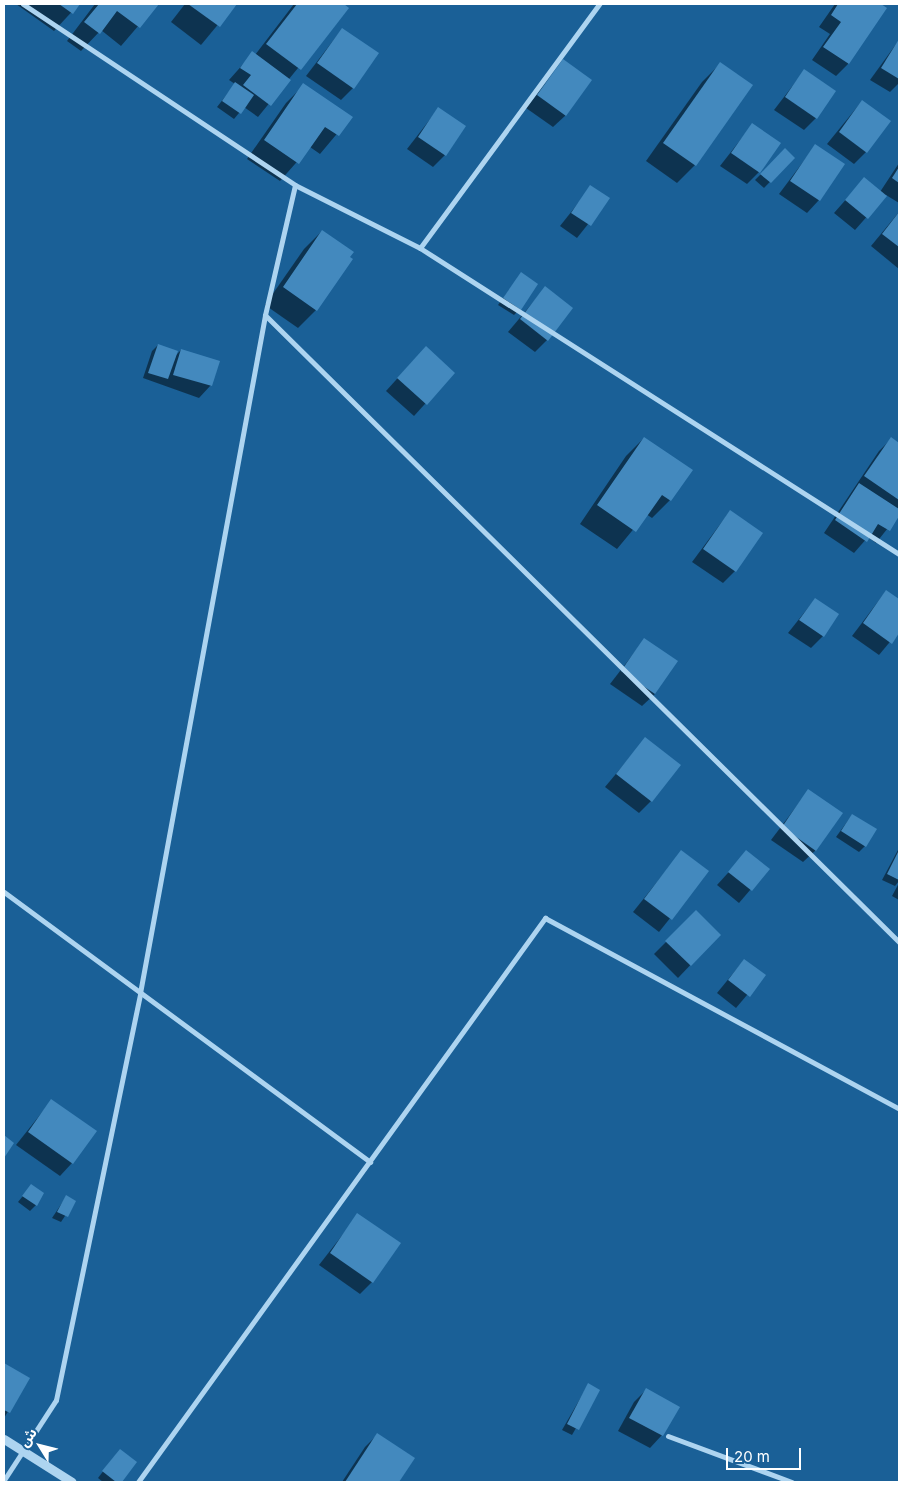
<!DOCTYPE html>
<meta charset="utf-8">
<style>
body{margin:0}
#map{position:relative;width:903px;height:1486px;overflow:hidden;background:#1a6097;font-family:Inter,"Noto Sans Arabic",sans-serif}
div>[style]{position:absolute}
.shadow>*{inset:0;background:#0007}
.building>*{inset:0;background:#4389be}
.minor>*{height:5px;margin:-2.5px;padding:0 2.5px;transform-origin:2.5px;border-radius:2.5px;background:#add4f0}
.tertiary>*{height:9px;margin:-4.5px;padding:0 4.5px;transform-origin:4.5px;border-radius:4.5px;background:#add4f0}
span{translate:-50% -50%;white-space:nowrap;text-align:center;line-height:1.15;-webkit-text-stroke:5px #1a6097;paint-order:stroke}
.frame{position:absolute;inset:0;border:5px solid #fff;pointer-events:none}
.north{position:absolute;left:15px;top:1421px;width:50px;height:50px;-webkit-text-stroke:4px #1a6097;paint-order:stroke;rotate:306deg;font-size:14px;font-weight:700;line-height:20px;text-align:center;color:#fff}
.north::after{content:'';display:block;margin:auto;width:18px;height:22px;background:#fff;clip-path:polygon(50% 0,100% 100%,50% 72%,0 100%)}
.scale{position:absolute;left:726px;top:1448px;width:75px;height:22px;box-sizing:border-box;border:2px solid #fff;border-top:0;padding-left:6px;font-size:15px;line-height:18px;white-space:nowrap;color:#fff;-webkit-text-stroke:4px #1a6097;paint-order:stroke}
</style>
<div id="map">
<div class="shadow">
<div style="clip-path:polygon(16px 4px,79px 4px,54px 31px)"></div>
<div style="clip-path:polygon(95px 4px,157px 4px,121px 46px,101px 30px,81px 51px,67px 41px)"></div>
<div style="clip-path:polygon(185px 4px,235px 4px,201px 45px,171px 22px)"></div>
<div style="clip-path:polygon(294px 4px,342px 4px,347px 8px,258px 117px,244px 107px,234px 119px,217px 107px,235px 84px,229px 80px,253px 53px,255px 55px)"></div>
<div style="clip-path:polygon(835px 4px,879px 4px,885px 8px,848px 64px,836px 76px,812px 60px,830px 34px,819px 27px)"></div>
<div style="clip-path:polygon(342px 29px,353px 88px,341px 100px,306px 76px)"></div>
<div style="clip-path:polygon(899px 40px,899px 83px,890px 92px,870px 80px)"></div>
<div style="clip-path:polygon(563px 61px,566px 115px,553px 127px,526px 108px)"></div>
<div style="clip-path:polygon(720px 64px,695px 165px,677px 183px,646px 161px,702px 82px)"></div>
<div style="clip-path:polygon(804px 71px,816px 118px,804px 130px,774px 110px)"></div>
<div style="clip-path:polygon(304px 85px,351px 117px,320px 154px,310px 147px,280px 181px,247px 159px,286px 103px)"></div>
<div style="clip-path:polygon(862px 101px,866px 152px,854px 164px,827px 144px)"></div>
<div style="clip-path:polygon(438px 109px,445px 155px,433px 167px,407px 149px)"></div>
<div style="clip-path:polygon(752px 125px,759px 172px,747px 184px,720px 166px)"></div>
<div style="clip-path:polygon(815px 146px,819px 200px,807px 213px,779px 194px)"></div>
<div style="clip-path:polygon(785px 150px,793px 158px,764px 188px,755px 180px)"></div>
<div style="clip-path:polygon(899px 163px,899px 203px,886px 195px,855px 230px,834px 213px,864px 179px,880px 192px)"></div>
<div style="clip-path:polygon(591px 187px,608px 199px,577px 238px,560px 226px)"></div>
<div style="clip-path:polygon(899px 212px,899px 269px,871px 246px)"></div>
<div style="clip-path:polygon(322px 231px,316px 310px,298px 328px,265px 305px,304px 249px)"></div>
<div style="clip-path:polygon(521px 274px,520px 309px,514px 315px,498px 305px)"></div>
<div style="clip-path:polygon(545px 288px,547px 340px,535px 352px,508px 332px)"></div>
<div style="clip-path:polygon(158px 345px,174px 357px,181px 350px,211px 385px,199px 398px,143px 378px,152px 351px)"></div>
<div style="clip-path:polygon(414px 360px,453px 373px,414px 416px,386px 391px)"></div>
<div style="clip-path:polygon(644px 438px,670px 500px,652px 518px,646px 514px,617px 549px,580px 524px,626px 456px)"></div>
<div style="clip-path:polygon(891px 439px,899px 445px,899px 514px,876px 543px,868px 537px,854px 553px,824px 533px,879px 451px)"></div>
<div style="clip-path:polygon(730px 511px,735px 571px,723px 583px,692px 562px)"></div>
<div style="clip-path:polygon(886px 591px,899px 600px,899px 631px,879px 655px,852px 636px)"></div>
<div style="clip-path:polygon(815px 599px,823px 636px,811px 648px,788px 633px)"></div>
<div style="clip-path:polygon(644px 640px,655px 694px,642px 706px,610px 684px)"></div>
<div style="clip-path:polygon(645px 739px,651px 801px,639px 813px,605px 787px)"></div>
<div style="clip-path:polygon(808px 791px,816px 850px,803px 862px,771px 840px)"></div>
<div style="clip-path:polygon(852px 815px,865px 846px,859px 852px,836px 837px)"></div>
<div style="clip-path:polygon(899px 848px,899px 881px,895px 886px,882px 880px)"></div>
<div style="clip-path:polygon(681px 852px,707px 872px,659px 932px,633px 912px)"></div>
<div style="clip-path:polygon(747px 852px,768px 869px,739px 903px,717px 885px)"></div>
<div style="clip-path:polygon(899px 883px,899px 900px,892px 896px)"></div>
<div style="clip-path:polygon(696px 912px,719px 935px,678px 978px,654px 954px)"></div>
<div style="clip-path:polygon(744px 960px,764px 975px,736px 1008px,717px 993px)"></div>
<div style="clip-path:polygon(51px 1101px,72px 1163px,60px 1176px,16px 1145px)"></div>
<div style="clip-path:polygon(31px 1186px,36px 1205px,30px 1211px,18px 1202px)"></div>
<div style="clip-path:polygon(66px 1197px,75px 1201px,61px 1222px,52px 1218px)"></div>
<div style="clip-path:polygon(358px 1215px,372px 1282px,360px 1294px,319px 1265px)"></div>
<div style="clip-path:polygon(4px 1364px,29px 1378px,4px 1418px)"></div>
<div style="clip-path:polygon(588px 1385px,598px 1390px,572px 1435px,562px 1430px)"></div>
<div style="clip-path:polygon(646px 1390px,662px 1435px,650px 1448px,618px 1431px,634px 1402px)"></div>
<div style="clip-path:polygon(377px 1435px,414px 1458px,398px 1482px,342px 1482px,365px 1447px)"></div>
<div style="clip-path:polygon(114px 1457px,135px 1463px,120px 1482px,103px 1482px,98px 1478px)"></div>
</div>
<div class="building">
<div style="clip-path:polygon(59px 4px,80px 4px,73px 14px)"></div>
<div style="clip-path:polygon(99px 4px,159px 4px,140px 28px,117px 11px,100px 34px,84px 22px)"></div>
<div style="clip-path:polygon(188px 4px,237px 4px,220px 27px)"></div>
<div style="clip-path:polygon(297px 4px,344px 4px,349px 8px,301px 70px,266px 44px)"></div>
<div style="clip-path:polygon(838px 4px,881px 4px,887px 8px,849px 64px,823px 47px,841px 22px,831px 15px)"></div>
<div style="clip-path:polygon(342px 28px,379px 53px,354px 89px,317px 63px)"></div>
<div style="clip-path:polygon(899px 39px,899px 79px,881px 68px)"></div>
<div style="clip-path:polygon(252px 51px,291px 80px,271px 106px,243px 85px,251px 75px,240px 68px)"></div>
<div style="clip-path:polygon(563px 59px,592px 80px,566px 116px,537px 95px)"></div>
<div style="clip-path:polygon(720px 62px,753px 85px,696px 166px,663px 143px)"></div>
<div style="clip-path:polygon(804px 69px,836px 91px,817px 119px,785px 97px)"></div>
<div style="clip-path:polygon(235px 82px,254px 95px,241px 114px,222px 101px)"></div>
<div style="clip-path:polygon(303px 83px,353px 117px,339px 136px,325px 127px,299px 164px,264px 140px)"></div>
<div style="clip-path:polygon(862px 100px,891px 121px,867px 153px,839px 132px)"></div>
<div style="clip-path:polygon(438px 107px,466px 126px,446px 156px,418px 137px)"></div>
<div style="clip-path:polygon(752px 123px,781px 143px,760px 173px,731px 153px)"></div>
<div style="clip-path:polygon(815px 144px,845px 164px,820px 201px,790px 181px)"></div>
<div style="clip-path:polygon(785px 148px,795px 158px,771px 183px,760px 174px)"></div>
<div style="clip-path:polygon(899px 167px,899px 183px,892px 178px)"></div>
<div style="clip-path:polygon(864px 177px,887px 196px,868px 219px,845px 200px)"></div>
<div style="clip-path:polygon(590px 185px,610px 198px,591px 226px,571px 213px)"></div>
<div style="clip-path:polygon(899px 212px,899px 247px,882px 234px)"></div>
<div style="clip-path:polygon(322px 230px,354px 252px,350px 257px,353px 259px,317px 311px,283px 287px)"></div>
<div style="clip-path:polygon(521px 272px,538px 284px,521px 310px,503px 298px)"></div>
<div style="clip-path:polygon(545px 286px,573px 308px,548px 341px,520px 319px)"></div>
<div style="clip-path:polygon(158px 344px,178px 351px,168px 379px,148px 373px)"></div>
<div style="clip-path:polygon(426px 346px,455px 373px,427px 405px,397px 378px)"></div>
<div style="clip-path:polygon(181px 349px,220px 361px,212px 386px,173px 375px)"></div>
<div style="clip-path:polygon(644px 437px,693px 470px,671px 501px,662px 495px,636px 532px,597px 505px)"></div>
<div style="clip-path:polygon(891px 437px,899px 443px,899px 500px,864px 476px)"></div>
<div style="clip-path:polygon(859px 483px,899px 509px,899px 516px,890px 531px,878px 524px,867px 542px,835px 520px)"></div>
<div style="clip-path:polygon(730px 510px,763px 533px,736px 572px,703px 549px)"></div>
<div style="clip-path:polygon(886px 590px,899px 599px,899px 633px,892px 644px,863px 623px)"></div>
<div style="clip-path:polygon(815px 598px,839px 614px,824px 637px,799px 620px)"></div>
<div style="clip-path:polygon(644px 638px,678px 661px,655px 694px,621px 671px)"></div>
<div style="clip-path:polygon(645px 737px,681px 765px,652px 802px,616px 774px)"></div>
<div style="clip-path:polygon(808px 789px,843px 813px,816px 851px,782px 827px)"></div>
<div style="clip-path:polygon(852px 814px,877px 829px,866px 847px,841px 831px)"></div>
<div style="clip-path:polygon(681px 850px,709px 871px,672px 920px,644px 899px)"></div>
<div style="clip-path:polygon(746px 850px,770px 869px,752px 891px,728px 872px)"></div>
<div style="clip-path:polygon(899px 850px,899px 880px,887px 874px)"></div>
<div style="clip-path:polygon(696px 910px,721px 935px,691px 966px,665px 941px)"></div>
<div style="clip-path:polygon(744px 959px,766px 975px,750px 997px,728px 980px)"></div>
<div style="clip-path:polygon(51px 1099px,97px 1131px,73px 1164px,28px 1132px)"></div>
<div style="clip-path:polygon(4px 1135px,14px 1143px,4px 1158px)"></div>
<div style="clip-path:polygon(31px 1184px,44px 1193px,37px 1206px,22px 1196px)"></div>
<div style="clip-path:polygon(66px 1195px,76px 1201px,68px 1217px,57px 1212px)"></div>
<div style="clip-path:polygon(357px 1213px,401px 1243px,373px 1283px,330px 1253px)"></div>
<div style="clip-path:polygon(4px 1363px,30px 1378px,10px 1413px,4px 1410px)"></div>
<div style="clip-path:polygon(588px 1383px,600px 1390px,579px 1430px,567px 1424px)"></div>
<div style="clip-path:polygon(646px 1388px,680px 1407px,663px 1436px,629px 1418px)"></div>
<div style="clip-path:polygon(377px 1433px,415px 1458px,399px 1482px,345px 1482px)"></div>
<div style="clip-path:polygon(120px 1449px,137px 1462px,122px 1482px,116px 1482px,102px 1471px)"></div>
</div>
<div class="minor">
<div style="left:23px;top:4px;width:327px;rotate:33.6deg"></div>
<div style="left:295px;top:185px;width:140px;rotate:26.7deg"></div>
<div style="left:420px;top:248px;width:568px;rotate:32.57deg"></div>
<div style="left:420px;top:248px;width:303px;rotate:-53.7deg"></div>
<div style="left:265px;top:315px;width:892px;rotate:44.68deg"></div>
<div style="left:4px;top:892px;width:455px;rotate:36.4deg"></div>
<div style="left:668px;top:1436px;width:132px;rotate:20.4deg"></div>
<div style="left:4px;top:1480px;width:95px;rotate:-57deg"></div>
<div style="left:56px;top:1400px;width:416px;rotate:-78.3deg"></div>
<div style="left:140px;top:993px;width:689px;rotate:-79.55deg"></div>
<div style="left:265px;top:315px;width:133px;rotate:-77deg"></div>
<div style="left:138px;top:1482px;width:696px;rotate:-54.18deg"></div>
<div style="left:545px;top:918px;width:402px;rotate:28.3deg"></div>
</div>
<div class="tertiary">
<div style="left:4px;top:1439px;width:80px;rotate:32.3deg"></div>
</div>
<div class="frame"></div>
<div class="north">ش</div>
<div class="scale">20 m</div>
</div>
